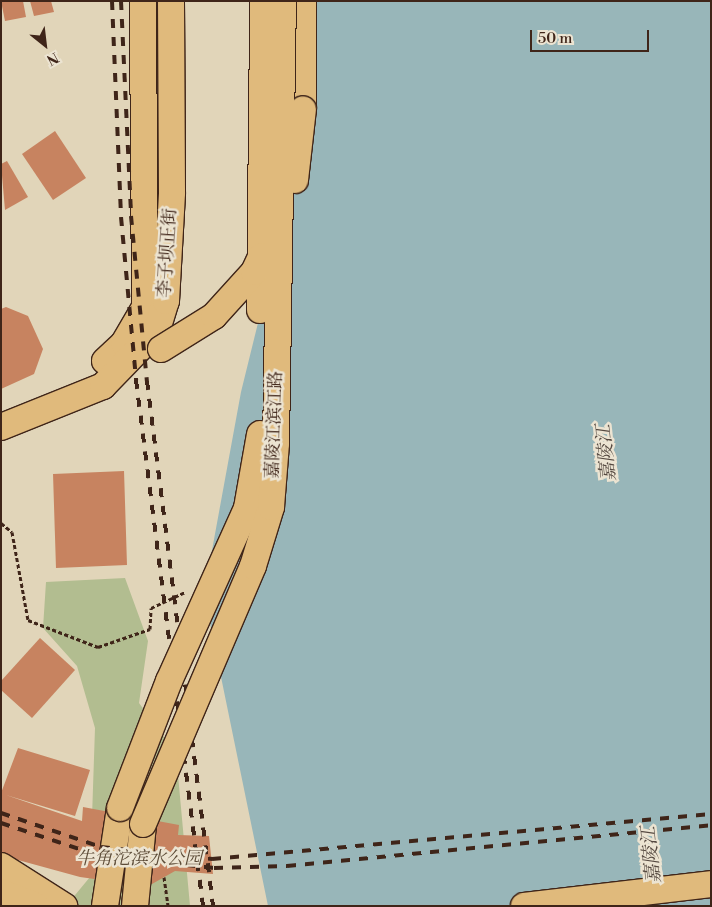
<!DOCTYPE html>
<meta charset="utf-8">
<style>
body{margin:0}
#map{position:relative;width:712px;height:907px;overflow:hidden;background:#e1d5b9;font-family:"Libre Bodoni","Noto Serif SC",serif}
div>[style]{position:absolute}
.green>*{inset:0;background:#b2bd90}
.water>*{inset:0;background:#98b6b9}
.building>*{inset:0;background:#c78360}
.path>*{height:3px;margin-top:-1.5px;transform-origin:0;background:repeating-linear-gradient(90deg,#3f2519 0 4px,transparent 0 6.5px)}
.roads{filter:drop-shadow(1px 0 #3f2519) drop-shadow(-1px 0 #3f2519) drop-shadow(0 1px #3f2519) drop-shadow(0 -1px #3f2519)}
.major>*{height:26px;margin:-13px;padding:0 13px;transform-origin:13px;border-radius:13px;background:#e0ba7c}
.rail>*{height:4px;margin-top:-2px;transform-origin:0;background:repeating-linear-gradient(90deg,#3f2519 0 9px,transparent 0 18px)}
.bridges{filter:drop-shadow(1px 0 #3f2519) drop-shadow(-1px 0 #3f2519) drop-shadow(0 1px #3f2519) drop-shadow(0 -1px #3f2519)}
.major-bridge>*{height:26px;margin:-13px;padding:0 13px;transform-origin:13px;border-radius:13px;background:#e0ba7c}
span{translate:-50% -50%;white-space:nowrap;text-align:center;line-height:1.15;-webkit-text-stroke:5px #ece4d2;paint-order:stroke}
.street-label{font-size:18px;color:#3f2519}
.park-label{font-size:18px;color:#5c4b37;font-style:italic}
.water-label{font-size:19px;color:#554941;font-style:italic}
.frame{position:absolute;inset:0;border:2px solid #3f2519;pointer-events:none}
.north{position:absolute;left:20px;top:20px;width:50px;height:50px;-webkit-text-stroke:4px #ece4d2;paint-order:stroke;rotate:151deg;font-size:14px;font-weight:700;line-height:20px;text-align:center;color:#3f2519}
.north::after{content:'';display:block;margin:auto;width:18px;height:22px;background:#3f2519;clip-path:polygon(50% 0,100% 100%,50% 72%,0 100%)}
.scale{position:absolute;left:530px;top:30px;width:119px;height:22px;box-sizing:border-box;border:2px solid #3f2519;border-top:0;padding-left:6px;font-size:15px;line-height:18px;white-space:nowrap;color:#3f2519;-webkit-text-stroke:4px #ece4d2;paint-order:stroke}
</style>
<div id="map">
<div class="green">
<div style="clip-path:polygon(125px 578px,148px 641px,139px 703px,164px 737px,178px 775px,190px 906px,66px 906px,90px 877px,95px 728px,77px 666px,43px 628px,46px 582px)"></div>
</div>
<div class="water">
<div style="clip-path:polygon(301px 1px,711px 1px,711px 906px,268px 906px,204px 594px,241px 392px,317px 83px)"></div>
</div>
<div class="building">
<div style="clip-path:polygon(1px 1px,23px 1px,26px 17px,5px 21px)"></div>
<div style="clip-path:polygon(30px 1px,51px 1px,54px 12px,34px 16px)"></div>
<div style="clip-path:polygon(55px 131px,86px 178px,53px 200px,22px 154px)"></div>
<div style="clip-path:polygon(7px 161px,28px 197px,5px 210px,1px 164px)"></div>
<div style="clip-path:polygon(6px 307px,28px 316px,43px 349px,34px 374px,1px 389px,1px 309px)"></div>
<div style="clip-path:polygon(124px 471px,127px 565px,56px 568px,53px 474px)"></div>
<div style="clip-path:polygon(40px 638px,75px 670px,32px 718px,1px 690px,1px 681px)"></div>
<div style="clip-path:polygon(18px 748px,90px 770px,75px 816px,6px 795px,82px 821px,83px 807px,179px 825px,178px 835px,209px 836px,213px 874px,175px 871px,152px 884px,116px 882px,80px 877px,7px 857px,1px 853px,1px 793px)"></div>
</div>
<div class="path">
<div style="left:1px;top:523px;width:14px;rotate:39deg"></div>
<div style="left:12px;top:532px;width:89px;rotate:79.7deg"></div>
<div style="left:28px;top:620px;width:75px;rotate:21.1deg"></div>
<div style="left:98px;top:647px;width:55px;rotate:-19.1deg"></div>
<div style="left:150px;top:629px;width:21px;rotate:-87deg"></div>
<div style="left:151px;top:608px;width:38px;rotate:-25deg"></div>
<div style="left:164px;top:877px;width:29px;rotate:82deg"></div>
</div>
<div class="roads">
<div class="major">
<div style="left:303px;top:109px;width:108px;rotate:-90deg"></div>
<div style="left:105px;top:361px;width:26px;rotate:-43deg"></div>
<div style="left:124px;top:343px;width:42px;rotate:-59.7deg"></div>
<div style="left:145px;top:307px;width:306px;rotate:-90.4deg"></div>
<div style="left:1px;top:427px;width:110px;rotate:-21.9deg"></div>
<div style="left:103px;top:386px;width:78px;rotate:-46deg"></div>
<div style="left:157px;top:330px;width:30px;rotate:-73deg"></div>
<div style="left:166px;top:301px;width:109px;rotate:-86.8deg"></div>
<div style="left:172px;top:192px;width:191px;rotate:-90.3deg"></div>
<div style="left:1px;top:866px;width:75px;rotate:32.4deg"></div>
<div style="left:1px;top:892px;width:37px;rotate:22deg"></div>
<div style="left:105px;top:906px;width:99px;rotate:-81.3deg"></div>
<div style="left:135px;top:906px;width:82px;rotate:-84.4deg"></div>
<div style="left:524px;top:906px;width:188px;rotate:-6.7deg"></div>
</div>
</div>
<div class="rail">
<div style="left:112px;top:1px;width:216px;rotate:87.6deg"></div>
<div style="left:121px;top:217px;width:164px;rotate:84.7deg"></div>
<div style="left:136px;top:380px;width:530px;rotate:82.74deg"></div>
<div style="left:121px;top:1px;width:215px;rotate:87.3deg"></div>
<div style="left:131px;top:216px;width:166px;rotate:84.5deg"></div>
<div style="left:147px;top:381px;width:529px;rotate:82.83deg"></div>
<div style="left:1px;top:813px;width:106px;rotate:18.8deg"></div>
<div style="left:101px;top:847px;width:112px;rotate:6.2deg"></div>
<div style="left:212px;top:859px;width:501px;rotate:-5.15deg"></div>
<div style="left:1px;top:823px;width:101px;rotate:18.4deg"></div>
<div style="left:97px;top:855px;width:118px;rotate:6.3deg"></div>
<div style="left:214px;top:868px;width:73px;rotate:-1.6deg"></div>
<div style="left:287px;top:866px;width:426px;rotate:-5.5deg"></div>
</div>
<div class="bridges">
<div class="major-bridge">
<div style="left:295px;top:180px;width:71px;rotate:-83.6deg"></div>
<div style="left:260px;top:310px;width:309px;rotate:-89.4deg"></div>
<div style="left:161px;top:349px;width:62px;rotate:-31.9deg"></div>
<div style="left:214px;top:316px;width:59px;rotate:-47.7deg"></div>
<div style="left:254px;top:272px;width:17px;rotate:-65deg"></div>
<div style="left:120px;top:808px;width:136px;rotate:-68.9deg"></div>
<div style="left:169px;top:681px;width:190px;rotate:-65.7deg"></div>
<div style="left:247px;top:508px;width:75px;rotate:-80deg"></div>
<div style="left:143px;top:824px;width:280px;rotate:-66.9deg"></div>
<div style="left:253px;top:566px;width:62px;rotate:-73deg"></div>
<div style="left:271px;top:507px;width:64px;rotate:-85.5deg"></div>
<div style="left:276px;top:443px;width:442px;rotate:-89.1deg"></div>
</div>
</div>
<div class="street-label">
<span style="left:168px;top:253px;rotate:-86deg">李子坝正街</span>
<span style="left:275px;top:425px;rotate:-88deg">嘉陵江滨江路</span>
</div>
<div class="park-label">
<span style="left:139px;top:859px">牛角沱滨水公园</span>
</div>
<div class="water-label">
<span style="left:607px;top:453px;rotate:-96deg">嘉陵江</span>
<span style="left:652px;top:855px;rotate:-96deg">嘉陵江</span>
</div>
<div class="frame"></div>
<div class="north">N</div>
<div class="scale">50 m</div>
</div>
